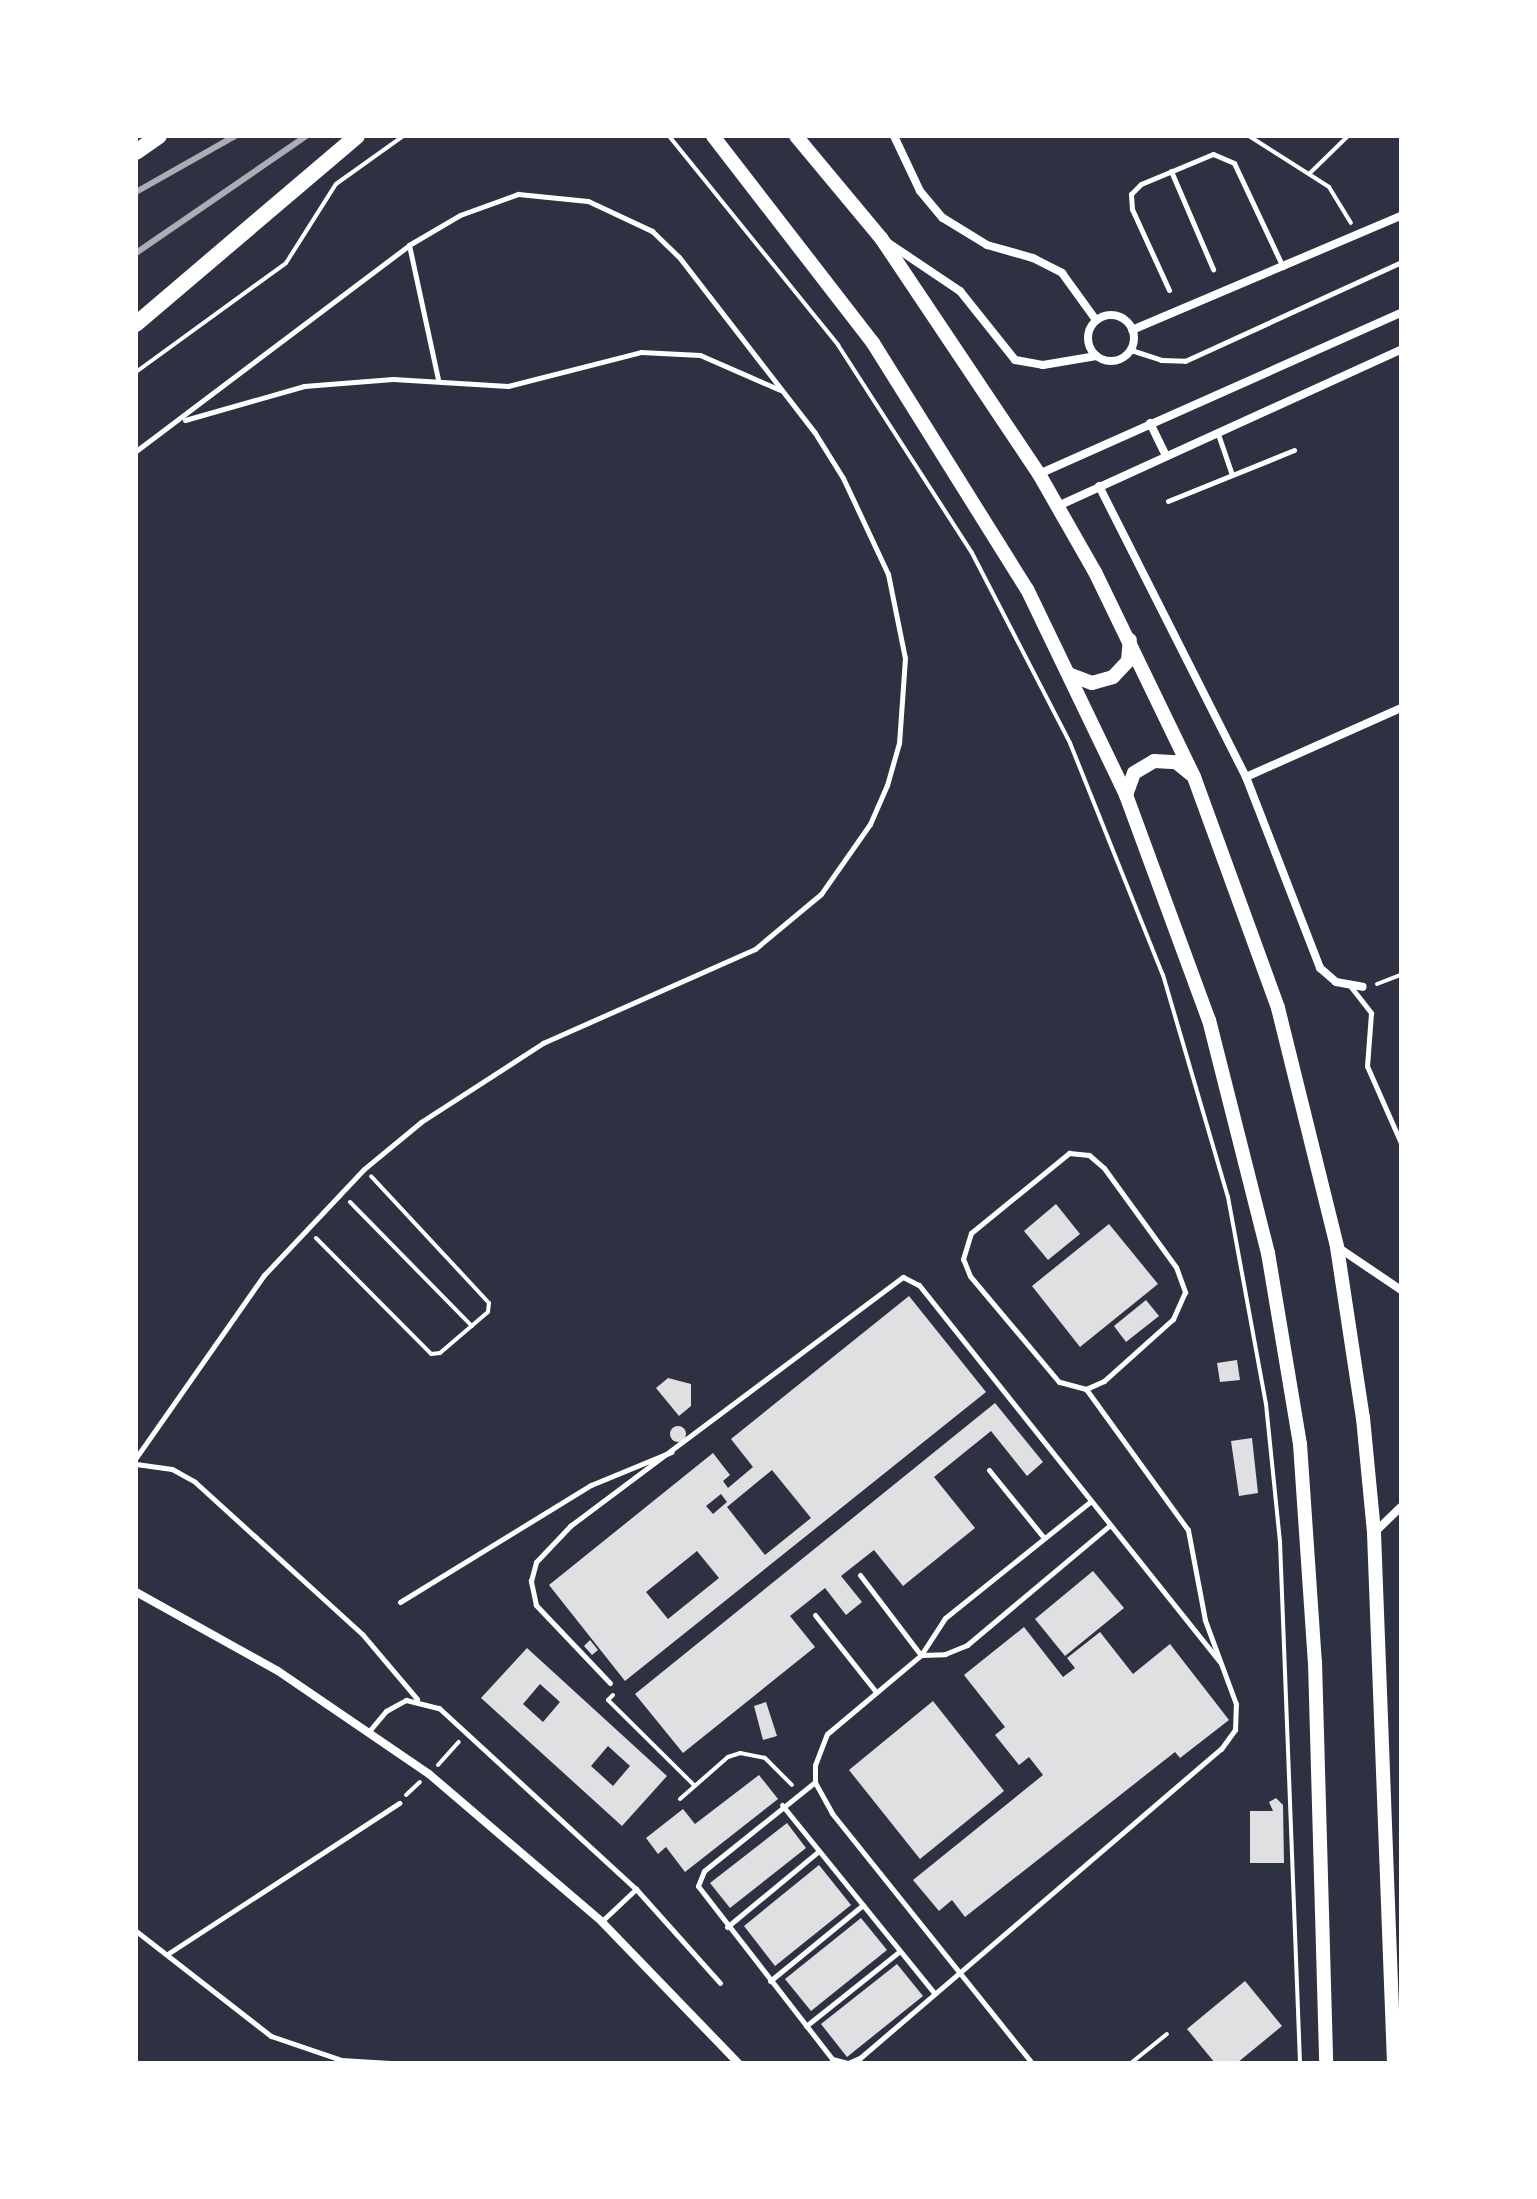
<!DOCTYPE html>
<style>
body{margin:0}
#map{position:relative;width:1537px;height:2199px;overflow:hidden;background:#2d3142;font-family:Helvetica,sans-serif}
div>[style]{position:absolute}
.building>*{inset:0;background:#e0e0e3}
.round{border-radius:50%}
.path>*{height:4px;margin:-2px;padding:0 2px;transform-origin:2px;border-radius:2px;background:#fff}
.service>*{height:5px;margin:-2.5px;padding:0 2.5px;transform-origin:2.5px;border-radius:2.5px;background:#fff}
.minor>*{height:8px;margin:-4px;padding:0 4px;transform-origin:4px;border-radius:4px;background:#fff}
.minor>.ring{margin:-4px;padding:0;box-sizing:content-box;background:none;border:8px solid #fff;border-radius:50%}
.secondary>*{height:14px;margin:-7px;padding:0 7px;transform-origin:7px;border-radius:7px;background:#fff}
.primary>*{height:16px;margin:-8px;padding:0 8px;transform-origin:8px;border-radius:8px;background:#fff}
.rail>*{height:6px;margin:-3px;padding:0 3px;transform-origin:3px;border-radius:3px;background:#abadb3}
span{translate:-50% -50%;white-space:nowrap;text-align:center;line-height:1.15;-webkit-text-stroke:8px #fff;paint-order:stroke}
.frame{position:absolute;inset:0;border:138px solid #fff;pointer-events:none}
</style>
<div id="map">
<div class="building">
<div style="clip-path:polygon(1056px 1204px,1080px 1234px,1048px 1260px,1024px 1231px)"></div>
<div style="clip-path:polygon(1109px 1224px,1158px 1284px,1080px 1347px,1032px 1286px)"></div>
<div style="clip-path:polygon(evenodd,909px 1296px,986px 1392px,625px 1681px,549px 1585px,713px 1453px,730px 1475px,723px 1481px,728px 1488px,753px 1467px,731px 1439px,909px 1296px,772px 1470px,811px 1518px,765px 1555px,727px 1507px,772px 1470px,909px 1296px,721px 1494px,727px 1502px,713px 1514px,706px 1506px,721px 1494px,909px 1296px,697px 1551px,719px 1578px,668px 1619px,646px 1592px,697px 1551px)"></div>
<div style="clip-path:polygon(1146px 1300px,1159px 1316px,1126px 1342px,1114px 1326px)"></div>
<div style="clip-path:polygon(1237px 1360px,1240px 1380px,1220px 1382px,1217px 1363px)"></div>
<div style="clip-path:polygon(668px 1378px,691px 1384px,691px 1406px,679px 1416px,656px 1388px)"></div>
<div style="clip-path:polygon(995px 1403px,1043px 1462px,1027px 1476px,991px 1431px,934px 1477px,975px 1528px,903px 1586px,874px 1550px,841px 1576px,862px 1602px,846px 1615px,825px 1588px,790px 1616px,815px 1647px,683px 1753px,635px 1694px)"></div>
<div class="round" style="left:670px;top:1426px;width:16px;height:16px"></div>
<div style="clip-path:polygon(1252px 1438px,1258px 1493px,1239px 1496px,1231px 1441px)"></div>
<div style="clip-path:polygon(1093px 1571px,1124px 1608px,1065px 1656px,1035px 1619px)"></div>
<div style="clip-path:polygon(1024px 1627px,1063px 1677px,1075px 1668px,1067px 1658px,1100px 1632px,1133px 1674px,1170px 1644px,1229px 1720px,1180px 1758px,1175px 1752px,965px 1917px,952px 1900px,939px 1911px,913px 1880px,1043px 1775px,1029px 1757px,1019px 1765px,995px 1735px,1005px 1727px,964px 1675px)"></div>
<div style="clip-path:polygon(590px 1640px,598px 1650px,592px 1655px,584px 1646px)"></div>
<div style="clip-path:polygon(evenodd,527px 1648px,667px 1776px,622px 1826px,481px 1698px,527px 1648px,540px 1684px,560px 1702px,543px 1722px,523px 1704px,540px 1684px,527px 1648px,608px 1746px,630px 1766px,613px 1786px,591px 1766px,608px 1746px)"></div>
<div style="clip-path:polygon(933px 1701px,1004px 1791px,920px 1859px,849px 1770px)"></div>
<div style="clip-path:polygon(766px 1702px,777px 1736px,763px 1740px,754px 1706px)"></div>
<div style="clip-path:polygon(759px 1775px,778px 1799px,685px 1872px,666px 1847px,658px 1854px,646px 1838px,683px 1809px,695px 1824px)"></div>
<div style="clip-path:polygon(1276px 1798px,1283px 1805px,1284px 1863px,1250px 1863px,1250px 1811px,1273px 1811px,1269px 1802px)"></div>
<div style="clip-path:polygon(787px 1823px,806px 1848px,730px 1908px,710px 1883px)"></div>
<div style="clip-path:polygon(819px 1865px,851px 1905px,775px 1966px,744px 1926px)"></div>
<div style="clip-path:polygon(861px 1918px,887px 1950px,811px 2011px,785px 1979px)"></div>
<div style="clip-path:polygon(897px 1964px,923px 1996px,847px 2057px,821px 2024px)"></div>
<div style="clip-path:polygon(1245px 1981px,1282px 2026px,1237px 2063px,1215px 2063px,1187px 2029px)"></div>
</div>
<div class="path">
<div style="left:669px;top:136px;width:269px;rotate:51deg"></div>
<div style="left:838px;top:345px;width:247px;rotate:57.2deg"></div>
<div style="left:972px;top:553px;width:214px;rotate:62.7deg"></div>
<div style="left:1070px;top:743px;width:250px;rotate:68.2deg"></div>
<div style="left:1163px;top:975px;width:231px;rotate:73.7deg"></div>
<div style="left:1228px;top:1197px;width:210px;rotate:79.6deg"></div>
<div style="left:1266px;top:1404px;width:139px;rotate:84.2deg"></div>
<div style="left:1280px;top:1542px;width:521px;rotate:87.8deg"></div>
<div style="left:1249px;top:136px;width:95px;rotate:32.5deg"></div>
<div style="left:1329px;top:187px;width:42px;rotate:58.6deg"></div>
<div style="left:1310px;top:173px;width:53px;rotate:-44.2deg"></div>
<div style="left:136px;top:372px;width:185px;rotate:-36deg"></div>
<div style="left:286px;top:263px;width:93px;rotate:-57.7deg"></div>
<div style="left:336px;top:184px;width:82px;rotate:-35.6deg"></div>
<div style="left:1377px;top:984px;width:26px;rotate:-21deg"></div>
<div style="left:350px;top:1202px;width:174px;rotate:45.5deg"></div>
<div style="left:316px;top:1238px;width:163px;rotate:45.2deg"></div>
<div style="left:431px;top:1354px;width:9px;rotate:-6deg"></div>
<div style="left:440px;top:1353px;width:63px;rotate:-40.5deg"></div>
<div style="left:488px;top:1312px;width:9px;rotate:-84deg"></div>
<div style="left:489px;top:1303px;width:173px;rotate:-132.9deg"></div>
<div style="left:613px;top:1695px;width:7px;rotate:135deg"></div>
<div style="left:608px;top:1700px;width:122px;rotate:44.7deg"></div>
<div style="left:438px;top:1765px;width:31px;rotate:-48deg"></div>
<div style="left:406px;top:1795px;width:19px;rotate:-43deg"></div>
<div style="left:680px;top:1799px;width:64px;rotate:-41.2deg"></div>
<div style="left:728px;top:1757px;width:13px;rotate:-18deg"></div>
<div style="left:740px;top:1753px;width:25px;rotate:11deg"></div>
<div style="left:765px;top:1758px;width:38px;rotate:45deg"></div>
<div style="left:1131px;top:2063px;width:46px;rotate:-38.9deg"></div>
</div>
<div class="service">
<div style="left:1171px;top:171px;width:107px;rotate:66.8deg"></div>
<div style="left:409px;top:245px;width:137px;rotate:77.8deg"></div>
<div style="left:1169px;top:290px;width:89px;rotate:-114.6deg"></div>
<div style="left:1132px;top:209px;width:15px;rotate:-94deg"></div>
<div style="left:1131px;top:194px;width:14px;rotate:-45deg"></div>
<div style="left:1141px;top:184px;width:78px;rotate:-22.6deg"></div>
<div style="left:1213px;top:154px;width:23px;rotate:23deg"></div>
<div style="left:1234px;top:163px;width:115px;rotate:64.8deg"></div>
<div style="left:1131px;top:350px;width:32px;rotate:18deg"></div>
<div style="left:1161px;top:360px;width:24px;rotate:2deg"></div>
<div style="left:1185px;top:361px;width:238px;rotate:-24.6deg"></div>
<div style="left:185px;top:420px;width:124px;rotate:-15.9deg"></div>
<div style="left:304px;top:386px;width:89px;rotate:-4.5deg"></div>
<div style="left:393px;top:379px;width:115px;rotate:3.5deg"></div>
<div style="left:508px;top:386px;width:137px;rotate:-14.3deg"></div>
<div style="left:641px;top:352px;width:59px;rotate:2.9deg"></div>
<div style="left:700px;top:355px;width:87px;rotate:23.6deg"></div>
<div style="left:1218px;top:434px;width:43px;rotate:71.1deg"></div>
<div style="left:136px;top:451px;width:342px;rotate:-37deg"></div>
<div style="left:409px;top:245px;width:59px;rotate:-30.5deg"></div>
<div style="left:460px;top:215px;width:62px;rotate:-19.9deg"></div>
<div style="left:518px;top:194px;width:70px;rotate:5.7deg"></div>
<div style="left:588px;top:201px;width:71px;rotate:25.1deg"></div>
<div style="left:652px;top:231px;width:37px;rotate:44deg"></div>
<div style="left:679px;top:257px;width:222px;rotate:52.3deg"></div>
<div style="left:815px;top:433px;width:53px;rotate:58.1deg"></div>
<div style="left:843px;top:478px;width:106px;rotate:64.9deg"></div>
<div style="left:888px;top:574px;width:86px;rotate:78.6deg"></div>
<div style="left:905px;top:658px;width:85px;rotate:94deg"></div>
<div style="left:899px;top:743px;width:44px;rotate:105.9deg"></div>
<div style="left:887px;top:785px;width:43px;rotate:113.6deg"></div>
<div style="left:870px;top:824px;width:85px;rotate:125deg"></div>
<div style="left:821px;top:894px;width:86px;rotate:140.2deg"></div>
<div style="left:755px;top:949px;width:232px;rotate:156.1deg"></div>
<div style="left:543px;top:1043px;width:145px;rotate:147.1deg"></div>
<div style="left:421px;top:1122px;width:74px;rotate:140.5deg"></div>
<div style="left:364px;top:1169px;width:146px;rotate:133.3deg"></div>
<div style="left:264px;top:1275px;width:223px;rotate:125deg"></div>
<div style="left:1168px;top:501px;width:136px;rotate:-22deg"></div>
<div style="left:1351px;top:987px;width:33px;rotate:52deg"></div>
<div style="left:1371px;top:1013px;width:53px;rotate:94.3deg"></div>
<div style="left:1367px;top:1066px;width:84px;rotate:66.2deg"></div>
<div style="left:1069px;top:1153px;width:20px;rotate:6deg"></div>
<div style="left:1089px;top:1155px;width:20px;rotate:41deg"></div>
<div style="left:1104px;top:1168px;width:122px;rotate:54deg"></div>
<div style="left:1176px;top:1267px;width:27px;rotate:70deg"></div>
<div style="left:1185px;top:1292px;width:30px;rotate:114deg"></div>
<div style="left:1173px;top:1319px;width:93px;rotate:138.1deg"></div>
<div style="left:1104px;top:1381px;width:20px;rotate:156deg"></div>
<div style="left:1086px;top:1389px;width:28px;rotate:-165deg"></div>
<div style="left:1059px;top:1382px;width:138px;rotate:-130deg"></div>
<div style="left:970px;top:1276px;width:18px;rotate:-112deg"></div>
<div style="left:963px;top:1259px;width:27px;rotate:-73deg"></div>
<div style="left:971px;top:1233px;width:127px;rotate:-39.2deg"></div>
<div style="left:136px;top:1464px;width:36px;rotate:8deg"></div>
<div style="left:172px;top:1469px;width:26px;rotate:29deg"></div>
<div style="left:195px;top:1482px;width:227px;rotate:42.3deg"></div>
<div style="left:363px;top:1635px;width:84px;rotate:49.8deg"></div>
<div style="left:989px;top:1470px;width:87px;rotate:51deg"></div>
<div style="left:860px;top:1575px;width:99px;rotate:52.8deg"></div>
<div style="left:400px;top:1602px;width:224px;rotate:-31.5deg"></div>
<div style="left:591px;top:1485px;width:87px;rotate:-22.4deg"></div>
<div style="left:815px;top:1615px;width:98px;rotate:51.6deg"></div>
<div style="left:921px;top:1655px;width:24px;rotate:-2deg"></div>
<div style="left:945px;top:1654px;width:24px;rotate:-22deg"></div>
<div style="left:967px;top:1645px;width:185px;rotate:-40deg"></div>
<div style="left:610px;top:1683px;width:108px;rotate:-133.5deg"></div>
<div style="left:536px;top:1605px;width:25px;rotate:-102deg"></div>
<div style="left:531px;top:1581px;width:20px;rotate:-75deg"></div>
<div style="left:536px;top:1562px;width:50px;rotate:-46.6deg"></div>
<div style="left:570px;top:1526px;width:416px;rotate:-36.8deg"></div>
<div style="left:903px;top:1277px;width:18px;rotate:27deg"></div>
<div style="left:919px;top:1285px;width:482px;rotate:51.4deg"></div>
<div style="left:370px;top:1730px;width:25px;rotate:-50deg"></div>
<div style="left:386px;top:1711px;width:23px;rotate:-29deg"></div>
<div style="left:406px;top:1700px;width:34px;rotate:14deg"></div>
<div style="left:439px;top:1708px;width:268px;rotate:42.6deg"></div>
<div style="left:636px;top:1889px;width:126px;rotate:48.2deg"></div>
<div style="left:815px;top:1782px;width:142px;rotate:141.3deg"></div>
<div style="left:704px;top:1871px;width:16px;rotate:112deg"></div>
<div style="left:698px;top:1886px;width:219px;rotate:52.2deg"></div>
<div style="left:832px;top:2059px;width:16px;rotate:14deg"></div>
<div style="left:782px;top:1805px;width:242px;rotate:51deg"></div>
<div style="left:602px;top:1921px;width:47px;rotate:-43.3deg"></div>
<div style="left:727px;top:1927px;width:119px;rotate:-39.6deg"></div>
<div style="left:136px;top:1931px;width:171px;rotate:37.9deg"></div>
<div style="left:271px;top:2036px;width:74px;rotate:18.9deg"></div>
<div style="left:341px;top:2060px;width:49px;rotate:3.5deg"></div>
<div style="left:169px;top:1953px;width:275px;rotate:-33.1deg"></div>
<div style="left:770px;top:1981px;width:120px;rotate:-39.3deg"></div>
<div style="left:806px;top:2026px;width:120px;rotate:-38.6deg"></div>
<div style="left:848px;top:2063px;width:13px;rotate:-23deg"></div>
<div style="left:860px;top:2058px;width:475px;rotate:-40.6deg"></div>
<div style="left:1221px;top:1749px;width:24px;rotate:-54deg"></div>
<div style="left:1235px;top:1730px;width:26px;rotate:-88deg"></div>
<div style="left:1236px;top:1704px;width:90px;rotate:-110.3deg"></div>
<div style="left:1205px;top:1620px;width:92px;rotate:-100.7deg"></div>
<div style="left:1188px;top:1530px;width:174px;rotate:-125.9deg"></div>
<div style="left:1032px;top:2063px;width:320px;rotate:-128.7deg"></div>
<div style="left:832px;top:1813px;width:35px;rotate:-119deg"></div>
<div style="left:815px;top:1782px;width:17px;rotate:-90deg"></div>
<div style="left:815px;top:1765px;width:33px;rotate:-69deg"></div>
<div style="left:827px;top:1734px;width:123px;rotate:-40deg"></div>
<div style="left:921px;top:1655px;width:44px;rotate:-57deg"></div>
<div style="left:945px;top:1618px;width:186px;rotate:-38.7deg"></div>
</div>
<div class="minor">
<div style="left:894px;top:136px;width:61px;rotate:64.7deg"></div>
<div style="left:920px;top:191px;width:35px;rotate:50deg"></div>
<div style="left:943px;top:218px;width:52px;rotate:31.5deg"></div>
<div style="left:987px;top:245px;width:48px;rotate:15.8deg"></div>
<div style="left:1033px;top:258px;width:33px;rotate:27deg"></div>
<div style="left:1062px;top:273px;width:58px;rotate:54.1deg"></div>
<div style="left:884px;top:240px;width:92px;rotate:33.9deg"></div>
<div style="left:960px;top:291px;width:88px;rotate:51.4deg"></div>
<div style="left:1015px;top:360px;width:28px;rotate:10deg"></div>
<div style="left:1043px;top:365px;width:54px;rotate:-9.6deg"></div>
<div class="ring" style="left:1088px;top:315px;width:38px;height:38px"></div>
<div style="left:1132px;top:330px;width:292px;rotate:-23deg"></div>
<div style="left:1150px;top:423px;width:37px;rotate:64deg"></div>
<div style="left:1039px;top:474px;width:396px;rotate:-24deg"></div>
<div style="left:1099px;top:486px;width:326px;rotate:63.2deg"></div>
<div style="left:1246px;top:777px;width:205px;rotate:68.8deg"></div>
<div style="left:1320px;top:968px;width:21px;rotate:41deg"></div>
<div style="left:1336px;top:982px;width:27px;rotate:10deg"></div>
<div style="left:1058px;top:506px;width:377px;rotate:-24.5deg"></div>
<div style="left:1246px;top:777px;width:170px;rotate:-24deg"></div>
<div style="left:1339px;top:1248px;width:75px;rotate:34.1deg"></div>
<div style="left:1375px;top:1532px;width:36px;rotate:-44deg"></div>
<div style="left:136px;top:1592px;width:162px;rotate:29.1deg"></div>
<div style="left:278px;top:1671px;width:183px;rotate:34.3deg"></div>
<div style="left:429px;top:1774px;width:228px;rotate:40.5deg"></div>
<div style="left:602px;top:1922px;width:196px;rotate:46deg"></div>
</div>
<div class="secondary">
<div style="left:713px;top:136px;width:262px;rotate:52.3deg"></div>
<div style="left:873px;top:343px;width:290px;rotate:58deg"></div>
<div style="left:1027px;top:589px;width:229px;rotate:64.3deg"></div>
<div style="left:1126px;top:795px;width:240px;rotate:69.8deg"></div>
<div style="left:1209px;top:1020px;width:240px;rotate:75.8deg"></div>
<div style="left:1268px;top:1253px;width:194px;rotate:80.5deg"></div>
<div style="left:1300px;top:1444px;width:219px;rotate:86.1deg"></div>
<div style="left:1315px;top:1662px;width:401px;rotate:88.4deg"></div>
<div style="left:796px;top:136px;width:133px;rotate:50.2deg"></div>
<div style="left:881px;top:238px;width:284px;rotate:56.2deg"></div>
<div style="left:1039px;top:474px;width:113px;rotate:60.3deg"></div>
<div style="left:1095px;top:572px;width:228px;rotate:64.2deg"></div>
<div style="left:1194px;top:777px;width:246px;rotate:70deg"></div>
<div style="left:1278px;top:1008px;width:246px;rotate:76.1deg"></div>
<div style="left:1337px;top:1247px;width:173px;rotate:81.4deg"></div>
<div style="left:1363px;top:1418px;width:116px;rotate:84.5deg"></div>
<div style="left:1374px;top:1533px;width:530px;rotate:87.84deg"></div>
<div style="left:1071px;top:675px;width:22px;rotate:21deg"></div>
<div style="left:1092px;top:683px;width:22px;rotate:-16deg"></div>
<div style="left:1113px;top:677px;width:22px;rotate:-47deg"></div>
<div style="left:1128px;top:661px;width:21px;rotate:-85deg"></div>
<div style="left:1126px;top:795px;width:23px;rotate:-70deg"></div>
<div style="left:1134px;top:773px;width:23px;rotate:-31deg"></div>
<div style="left:1154px;top:761px;width:22px;rotate:3deg"></div>
<div style="left:1176px;top:762px;width:19px;rotate:39deg"></div>
</div>
<div class="primary">
<div style="left:136px;top:152px;width:28px;rotate:-35deg"></div>
<div style="left:136px;top:324px;width:290px;rotate:-40.4deg"></div>
</div>
<div class="rail">
<div style="left:136px;top:192px;width:114px;rotate:-29.5deg"></div>
<div style="left:136px;top:253px;width:206px;rotate:-34.5deg"></div>
</div>
<div class="frame"></div>
</div>
